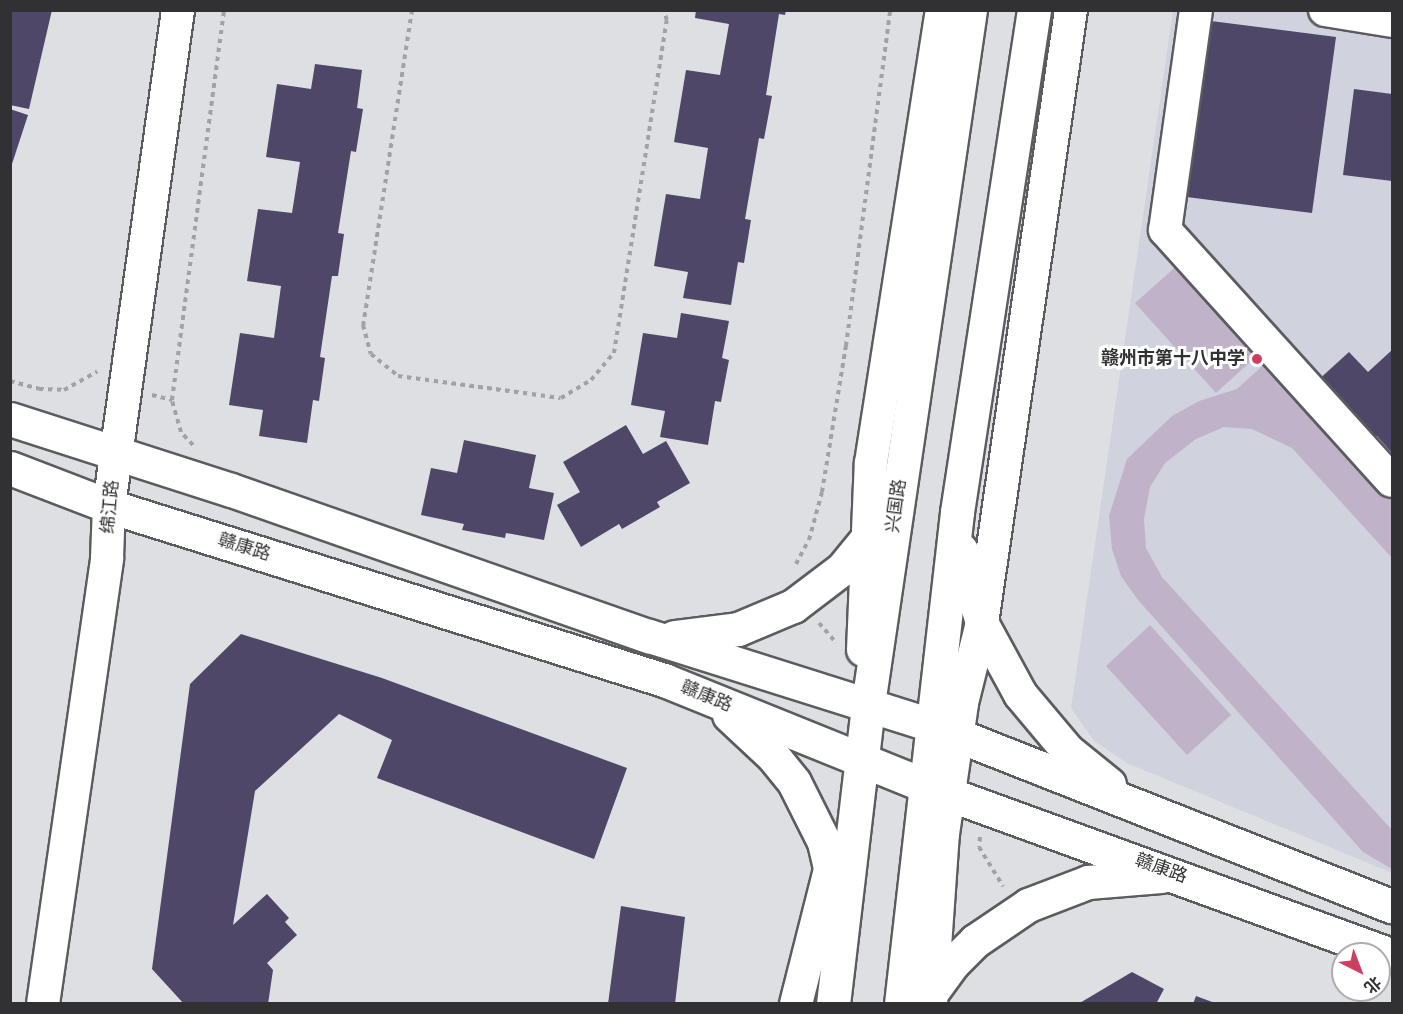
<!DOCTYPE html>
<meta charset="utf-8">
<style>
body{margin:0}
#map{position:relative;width:1403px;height:1014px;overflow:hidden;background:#dedfe3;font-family:"Sofia Sans Condensed","Noto Sans SC",sans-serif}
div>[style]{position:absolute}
.built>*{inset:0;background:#d0d3de}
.green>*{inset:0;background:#c0b2c9}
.building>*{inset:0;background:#4e4768}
.path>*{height:4px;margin-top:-2px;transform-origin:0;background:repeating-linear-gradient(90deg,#a2a2a6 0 4.5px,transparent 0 9px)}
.roads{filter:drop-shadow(2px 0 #5b5c5f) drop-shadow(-2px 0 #5b5c5f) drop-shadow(0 2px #5b5c5f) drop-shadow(0 -2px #5b5c5f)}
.minor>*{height:32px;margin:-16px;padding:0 16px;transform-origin:16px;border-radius:16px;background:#fff}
.major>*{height:33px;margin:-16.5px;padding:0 16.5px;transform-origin:16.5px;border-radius:16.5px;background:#fff}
.dots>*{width:16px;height:16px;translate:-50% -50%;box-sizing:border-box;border:3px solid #fff;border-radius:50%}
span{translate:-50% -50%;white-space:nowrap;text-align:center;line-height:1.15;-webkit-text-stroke:6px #fff;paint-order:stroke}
.poi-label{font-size:18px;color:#313133;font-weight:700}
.right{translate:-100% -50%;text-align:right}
.street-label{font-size:18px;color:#313133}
.frame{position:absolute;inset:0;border:12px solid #313133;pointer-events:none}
.north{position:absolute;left:1331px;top:942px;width:60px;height:60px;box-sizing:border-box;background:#fff;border:2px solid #adadad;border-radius:50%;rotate:138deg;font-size:16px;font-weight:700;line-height:24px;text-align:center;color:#313133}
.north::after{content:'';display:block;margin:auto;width:21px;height:27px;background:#ce3f5f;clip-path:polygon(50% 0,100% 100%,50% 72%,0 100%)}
</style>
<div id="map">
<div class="built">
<div style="clip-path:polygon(1173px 11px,1392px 11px,1392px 873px,1127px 763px,1094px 741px,1071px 708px)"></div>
</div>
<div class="green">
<div style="clip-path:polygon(1180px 263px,1261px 352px,1216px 393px,1135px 303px)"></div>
<div style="clip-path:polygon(1270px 359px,1392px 496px,1392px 558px,1292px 448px,1252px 429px,1224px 427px,1196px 439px,1165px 463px,1150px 487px,1144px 519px,1146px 548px,1162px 577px,1392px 830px,1392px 869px,1363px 852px,1138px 600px,1121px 576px,1112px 549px,1109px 516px,1127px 459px,1172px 416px,1199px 401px,1237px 389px)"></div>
<div style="clip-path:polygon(1150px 625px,1231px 715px,1187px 755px,1106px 666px)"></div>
</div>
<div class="building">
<div style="clip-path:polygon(10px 10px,52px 10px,29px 109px,10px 105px)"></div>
<div style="clip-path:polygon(696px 10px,786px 10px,785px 15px,779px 14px,766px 95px,772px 96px,764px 139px,759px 138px,745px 219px,751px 220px,744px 263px,738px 262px,731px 305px,683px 298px,688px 272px,654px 266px,666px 194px,700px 199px,708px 148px,674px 142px,686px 70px,720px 75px,729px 24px,695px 18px)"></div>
<div style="clip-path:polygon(1203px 20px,1336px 37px,1312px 213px,1179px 196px)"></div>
<div style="clip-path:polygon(315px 64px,362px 70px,357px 108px,363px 109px,356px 152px,351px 151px,338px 233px,344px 234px,338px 276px,332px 276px,320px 357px,325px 358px,319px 401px,313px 400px,307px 443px,259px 436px,263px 410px,229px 405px,240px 333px,274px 338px,281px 286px,247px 281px,258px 209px,292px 213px,300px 162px,266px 157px,277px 84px,311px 89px)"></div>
<div style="clip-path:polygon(1354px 89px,1392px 94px,1392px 181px,1343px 175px)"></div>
<div style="clip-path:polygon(10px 109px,28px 115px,11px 167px,10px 167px)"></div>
<div style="clip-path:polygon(681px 313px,729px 321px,722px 358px,729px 360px,721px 402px,715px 401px,708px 445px,660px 437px,665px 411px,631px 405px,643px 333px,677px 338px)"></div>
<div style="clip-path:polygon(1392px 350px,1392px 453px,1377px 436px,1368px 443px,1316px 382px,1349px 352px,1368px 372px)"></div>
<div style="clip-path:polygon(626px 425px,643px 454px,666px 441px,690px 483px,657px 502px,660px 507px,622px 529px,619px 524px,581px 547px,557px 505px,580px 492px,563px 462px)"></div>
<div style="clip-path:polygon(464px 440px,536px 455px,529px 488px,554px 493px,544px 540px,506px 533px,505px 538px,462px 530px,464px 524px,421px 515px,431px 468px,457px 473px)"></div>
<div style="clip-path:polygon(241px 634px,382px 678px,627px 768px,594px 859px,377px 778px,392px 740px,339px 714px,255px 791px,233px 925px,267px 894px,289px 918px,285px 922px,297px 935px,267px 963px,273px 970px,268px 1004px,184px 1004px,152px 969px,190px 684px)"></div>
<div style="clip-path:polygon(621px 906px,685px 917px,675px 1004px,608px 1004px)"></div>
<div style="clip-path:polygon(1132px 972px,1164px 989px,1156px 1004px,1078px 1004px)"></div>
<div style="clip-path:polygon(1196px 996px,1215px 1003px,1215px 1004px,1193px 1004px)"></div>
</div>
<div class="path">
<div style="left:412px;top:10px;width:319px;rotate:98.8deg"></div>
<div style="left:363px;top:325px;width:30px;rotate:75deg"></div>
<div style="left:371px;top:354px;width:35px;rotate:39deg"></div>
<div style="left:398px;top:376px;width:164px;rotate:7.7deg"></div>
<div style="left:561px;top:398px;width:35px;rotate:-31deg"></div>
<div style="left:591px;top:380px;width:35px;rotate:-50deg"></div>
<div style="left:614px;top:353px;width:337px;rotate:-81deg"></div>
<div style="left:667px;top:20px;width:11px;rotate:-112deg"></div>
<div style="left:10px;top:381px;width:30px;rotate:15deg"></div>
<div style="left:39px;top:389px;width:25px;rotate:2deg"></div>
<div style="left:64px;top:390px;width:38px;rotate:-29deg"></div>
<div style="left:152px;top:395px;width:21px;rotate:14deg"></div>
<div style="left:193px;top:445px;width:18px;rotate:-133deg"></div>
<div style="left:181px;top:432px;width:33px;rotate:-106deg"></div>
<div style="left:172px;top:400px;width:393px;rotate:-82.4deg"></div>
<div style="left:796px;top:564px;width:27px;rotate:-62deg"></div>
<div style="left:809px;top:540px;width:50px;rotate:-74.8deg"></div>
<div style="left:822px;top:492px;width:148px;rotate:-80.7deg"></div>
<div style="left:846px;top:346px;width:339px;rotate:-82.5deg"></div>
<div style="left:819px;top:623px;width:23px;rotate:49deg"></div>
<div style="left:980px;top:837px;width:10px;rotate:96deg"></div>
<div style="left:979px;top:847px;width:46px;rotate:58.4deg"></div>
</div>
<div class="roads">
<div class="minor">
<div style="left:1196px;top:10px;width:222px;rotate:98deg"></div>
<div style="left:1165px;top:230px;width:338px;rotate:47.9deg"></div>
<div style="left:1325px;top:10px;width:68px;rotate:9.3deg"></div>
<div style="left:863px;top:650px;width:187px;rotate:-87.6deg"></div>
<div style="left:871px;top:463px;width:459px;rotate:-81.1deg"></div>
<div style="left:43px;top:1004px;width:451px;rotate:-81.8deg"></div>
<div style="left:107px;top:558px;width:52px;rotate:-87.8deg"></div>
<div style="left:109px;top:506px;width:501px;rotate:-82.08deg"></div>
<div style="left:796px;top:1004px;width:146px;rotate:-75.8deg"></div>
<div style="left:931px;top:1004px;width:170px;rotate:-86deg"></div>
<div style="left:943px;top:834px;width:132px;rotate:-81.7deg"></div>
<div style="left:962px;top:703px;width:82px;rotate:-76deg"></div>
<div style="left:982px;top:623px;width:619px;rotate:-81.74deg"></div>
</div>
<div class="major">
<div style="left:10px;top:419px;width:232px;rotate:17.8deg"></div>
<div style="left:231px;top:490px;width:443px;rotate:19.3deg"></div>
<div style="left:649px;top:636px;width:299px;rotate:17.5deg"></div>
<div style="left:934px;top:726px;width:492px;rotate:21.5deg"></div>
<div style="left:10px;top:468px;width:106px;rotate:21deg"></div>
<div style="left:109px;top:506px;width:582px;rotate:17.41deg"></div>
<div style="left:664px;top:680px;width:280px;rotate:22deg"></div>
<div style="left:924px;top:785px;width:498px;rotate:20deg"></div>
<div style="left:961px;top:550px;width:79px;rotate:73.9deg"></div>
<div style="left:983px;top:626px;width:77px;rotate:61.4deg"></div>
<div style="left:1020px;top:694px;width:73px;rotate:50deg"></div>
<div style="left:1067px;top:750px;width:54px;rotate:39deg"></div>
<div style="left:674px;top:637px;width:64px;rotate:-7.1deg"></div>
<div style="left:738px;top:629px;width:60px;rotate:-22.7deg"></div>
<div style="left:793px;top:606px;width:61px;rotate:-37.1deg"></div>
<div style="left:842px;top:569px;width:43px;rotate:-50.7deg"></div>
<div style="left:869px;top:536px;width:47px;rotate:-60.7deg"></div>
<div style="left:729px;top:715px;width:60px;rotate:43deg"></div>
<div style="left:773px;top:756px;width:33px;rotate:51deg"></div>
<div style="left:794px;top:782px;width:67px;rotate:63.4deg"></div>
<div style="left:824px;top:842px;width:57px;rotate:76.9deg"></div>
<div style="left:833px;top:1004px;width:302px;rotate:-83.3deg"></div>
<div style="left:868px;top:704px;width:701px;rotate:-81.64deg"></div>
<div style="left:901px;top:1004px;width:495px;rotate:-83.5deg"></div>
<div style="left:957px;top:512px;width:508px;rotate:-81.28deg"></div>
<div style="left:923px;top:1004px;width:51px;rotate:-53.8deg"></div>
<div style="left:953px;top:963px;width:31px;rotate:-45deg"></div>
<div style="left:975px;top:941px;width:64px;rotate:-34.2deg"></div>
<div style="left:1028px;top:905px;width:64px;rotate:-21deg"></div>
<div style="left:1088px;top:882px;width:73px;rotate:-4.7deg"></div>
</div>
</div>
<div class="dots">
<div style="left:1257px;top:359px;background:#ce3f5f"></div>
</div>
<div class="poi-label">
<span class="right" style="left:1245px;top:359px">赣州市第十八中学</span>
</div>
<div class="street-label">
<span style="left:897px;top:506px;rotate:-82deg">兴国路</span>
<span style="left:111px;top:507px;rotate:-85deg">绵江路</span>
<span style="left:244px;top:548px;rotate:17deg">赣康路</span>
<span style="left:706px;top:697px;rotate:22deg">赣康路</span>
<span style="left:1161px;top:869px;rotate:20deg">赣康路</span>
</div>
<div class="frame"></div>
<div class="north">北</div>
</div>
